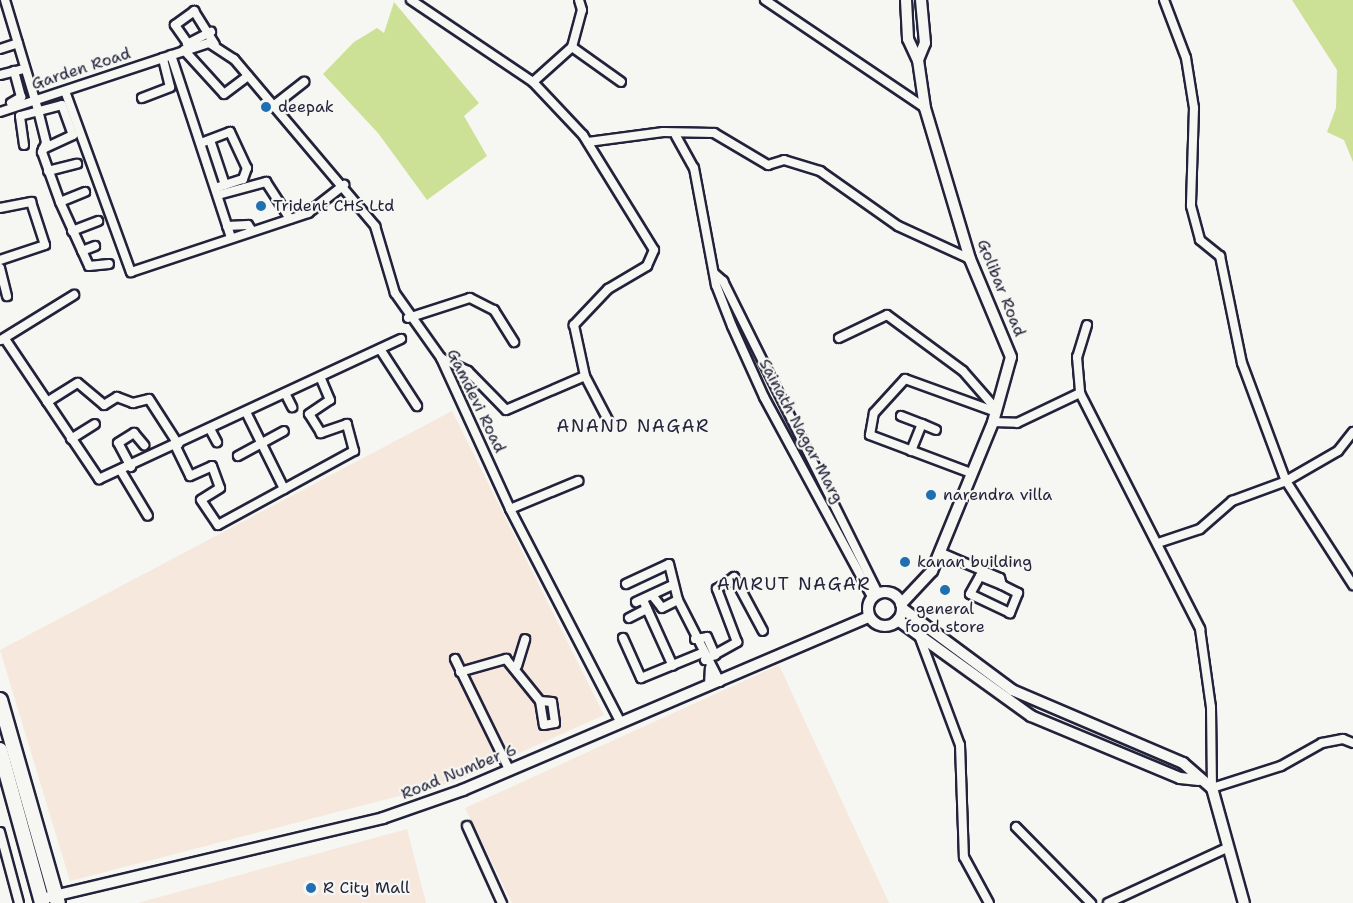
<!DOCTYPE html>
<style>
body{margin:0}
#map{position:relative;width:1353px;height:903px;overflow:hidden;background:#f6f6f2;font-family:"Shantell Sans",sans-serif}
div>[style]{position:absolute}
.built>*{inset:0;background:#f6e8dc}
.green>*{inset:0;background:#cde196}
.roads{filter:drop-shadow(2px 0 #22223b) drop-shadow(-2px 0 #22223b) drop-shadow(0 2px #22223b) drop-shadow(0 -2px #22223b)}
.minor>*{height:8px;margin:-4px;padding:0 4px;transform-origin:4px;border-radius:4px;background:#f6f6f2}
.tertiary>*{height:10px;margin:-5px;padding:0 5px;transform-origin:5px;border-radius:5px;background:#f6f6f2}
.tertiary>.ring{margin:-5px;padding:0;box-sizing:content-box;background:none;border:10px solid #f6f6f2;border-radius:50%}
.primary>*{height:14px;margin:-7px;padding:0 7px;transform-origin:7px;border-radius:7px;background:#f6f6f2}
.dots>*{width:16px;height:16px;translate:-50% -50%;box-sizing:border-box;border:3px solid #f6f6f2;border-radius:50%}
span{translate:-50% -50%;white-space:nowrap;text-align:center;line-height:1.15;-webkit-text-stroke:4.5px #f6f6f2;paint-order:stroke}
.street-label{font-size:16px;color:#22223b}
.poi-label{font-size:16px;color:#22223b}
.left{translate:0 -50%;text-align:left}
.neighbourhood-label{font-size:18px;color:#22223b;letter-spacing:1.5px}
</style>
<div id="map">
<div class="built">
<div style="clip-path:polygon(452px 411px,604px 715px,457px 781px,70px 881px,0 650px)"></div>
<div style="clip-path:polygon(779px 665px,889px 903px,512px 903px,465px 808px)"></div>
<div style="clip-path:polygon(407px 829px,426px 903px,138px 903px)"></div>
</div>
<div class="green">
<div style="clip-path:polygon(1292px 0,1353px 0,1353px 162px,1344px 140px,1327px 132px,1336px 108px,1337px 70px)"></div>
<div style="clip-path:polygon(394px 2px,479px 103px,464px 116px,487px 156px,427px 200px,378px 133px,323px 74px,354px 42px,377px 28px,384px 33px)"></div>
</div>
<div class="roads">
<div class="minor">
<div style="left:5px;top:0;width:115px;rotate:73.3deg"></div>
<div style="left:38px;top:110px;width:34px;rotate:76deg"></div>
<div style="left:46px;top:143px;width:10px;rotate:114deg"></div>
<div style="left:42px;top:152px;width:53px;rotate:70.2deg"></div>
<div style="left:60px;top:202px;width:70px;rotate:65.6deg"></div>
<div style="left:89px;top:266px;width:20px;rotate:-6deg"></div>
<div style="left:411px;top:0;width:147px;rotate:33.9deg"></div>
<div style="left:533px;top:82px;width:73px;rotate:46.7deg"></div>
<div style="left:583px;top:135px;width:135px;rotate:58.3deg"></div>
<div style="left:654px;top:250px;width:17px;rotate:114deg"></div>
<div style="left:647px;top:266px;width:45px;rotate:149.5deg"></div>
<div style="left:608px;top:289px;width:50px;rotate:133.4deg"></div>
<div style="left:574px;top:325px;width:52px;rotate:77.8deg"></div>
<div style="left:585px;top:376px;width:50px;rotate:62.4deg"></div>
<div style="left:765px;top:0;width:193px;rotate:34deg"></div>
<div style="left:1164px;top:0;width:62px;rotate:69.2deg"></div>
<div style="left:1186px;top:58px;width:51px;rotate:80.9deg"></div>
<div style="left:1194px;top:108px;width:98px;rotate:91.8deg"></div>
<div style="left:1191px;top:206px;width:35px;rotate:75deg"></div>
<div style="left:1200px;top:240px;width:26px;rotate:39deg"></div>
<div style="left:1220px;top:256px;width:109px;rotate:78.4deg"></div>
<div style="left:1242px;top:363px;width:126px;rotate:69.6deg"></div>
<div style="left:1286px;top:481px;width:124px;rotate:57.2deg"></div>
<div style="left:187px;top:44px;width:27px;rotate:-27deg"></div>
<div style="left:572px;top:47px;width:60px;rotate:35.5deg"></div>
<div style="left:191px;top:48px;width:28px;rotate:-125deg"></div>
<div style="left:175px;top:25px;width:24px;rotate:-36deg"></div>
<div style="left:194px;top:11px;width:39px;rotate:58deg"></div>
<div style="left:0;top:49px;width:19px;rotate:-18deg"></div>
<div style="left:184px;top:50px;width:59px;rotate:47.7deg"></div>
<div style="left:224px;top:94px;width:30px;rotate:-37deg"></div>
<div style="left:171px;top:55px;width:192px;rotate:71.8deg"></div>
<div style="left:0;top:75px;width:21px;rotate:-14deg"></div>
<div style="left:533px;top:82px;width:52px;rotate:-41.9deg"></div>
<div style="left:572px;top:47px;width:38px;rotate:-75deg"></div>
<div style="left:582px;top:10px;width:10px;rotate:-107deg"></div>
<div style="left:65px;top:91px;width:193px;rotate:70deg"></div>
<div style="left:131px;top:272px;width:187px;rotate:-18.4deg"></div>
<div style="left:308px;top:213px;width:46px;rotate:-37.9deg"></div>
<div style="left:142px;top:98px;width:30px;rotate:-21deg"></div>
<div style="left:170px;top:87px;width:30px;rotate:-104deg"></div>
<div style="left:11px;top:103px;width:12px;rotate:-31deg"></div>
<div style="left:21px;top:97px;width:27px;rotate:-105deg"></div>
<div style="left:272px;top:107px;width:41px;rotate:-38deg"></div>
<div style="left:0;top:112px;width:220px;rotate:-18.3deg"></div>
<div style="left:209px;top:43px;width:30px;rotate:33deg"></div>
<div style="left:234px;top:59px;width:219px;rotate:49.8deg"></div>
<div style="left:375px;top:226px;width:70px;rotate:73.4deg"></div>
<div style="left:395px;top:293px;width:80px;rotate:54.7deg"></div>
<div style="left:441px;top:358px;width:166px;rotate:65.4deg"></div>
<div style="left:510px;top:509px;width:237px;rotate:62.6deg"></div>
<div style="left:676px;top:136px;width:37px;rotate:61deg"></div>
<div style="left:694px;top:168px;width:119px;rotate:79.4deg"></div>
<div style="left:716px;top:285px;width:44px;rotate:68.7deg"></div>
<div style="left:732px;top:326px;width:78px;rotate:65.7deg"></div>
<div style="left:764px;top:397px;width:227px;rotate:61.6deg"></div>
<div style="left:210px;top:140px;width:47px;rotate:71.6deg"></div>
<div style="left:588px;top:142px;width:76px;rotate:-7.6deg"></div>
<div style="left:663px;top:132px;width:51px;rotate:1.1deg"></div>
<div style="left:714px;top:133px;width:63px;rotate:30.7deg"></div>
<div style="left:768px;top:165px;width:17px;rotate:-17deg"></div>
<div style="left:784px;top:160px;width:38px;rotate:17deg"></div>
<div style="left:820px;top:171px;width:95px;rotate:35.2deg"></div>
<div style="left:898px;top:226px;width:79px;rotate:24.6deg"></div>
<div style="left:201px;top:143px;width:31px;rotate:-21deg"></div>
<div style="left:230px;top:132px;width:40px;rotate:65deg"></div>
<div style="left:247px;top:168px;width:12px;rotate:110deg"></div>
<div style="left:243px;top:179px;width:28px;rotate:162deg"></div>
<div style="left:24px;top:145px;width:29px;rotate:-98deg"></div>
<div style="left:20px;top:116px;width:43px;rotate:-14.7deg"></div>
<div style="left:62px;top:105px;width:32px;rotate:70deg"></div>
<div style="left:73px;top:135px;width:33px;rotate:155deg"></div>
<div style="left:48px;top:171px;width:30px;rotate:-14deg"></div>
<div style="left:218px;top:195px;width:50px;rotate:-15.2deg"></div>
<div style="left:266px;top:182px;width:44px;rotate:57deg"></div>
<div style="left:60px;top:202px;width:27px;rotate:-22deg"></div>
<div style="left:0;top:208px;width:32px;rotate:-11deg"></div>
<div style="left:31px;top:202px;width:45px;rotate:72deg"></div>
<div style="left:45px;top:245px;width:47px;rotate:161.6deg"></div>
<div style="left:227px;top:226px;width:21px;rotate:-3deg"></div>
<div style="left:248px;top:225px;width:7px;rotate:56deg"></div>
<div style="left:72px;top:231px;width:28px;rotate:-21deg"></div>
<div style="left:82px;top:251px;width:14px;rotate:-21deg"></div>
<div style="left:0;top:268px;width:29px;rotate:76deg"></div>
<div style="left:715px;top:274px;width:11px;rotate:41deg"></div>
<div style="left:723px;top:281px;width:348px;rotate:63.6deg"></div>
<div style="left:408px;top:318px;width:65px;rotate:-17.9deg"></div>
<div style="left:470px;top:298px;width:27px;rotate:27deg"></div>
<div style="left:494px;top:310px;width:38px;rotate:58deg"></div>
<div style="left:1087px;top:325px;width:34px;rotate:107deg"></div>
<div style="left:1077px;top:357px;width:36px;rotate:85deg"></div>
<div style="left:1080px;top:393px;width:265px;rotate:63deg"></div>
<div style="left:1200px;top:629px;width:79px;rotate:82deg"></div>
<div style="left:1211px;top:707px;width:81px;rotate:89.3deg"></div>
<div style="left:1212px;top:788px;width:72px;rotate:-17.7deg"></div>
<div style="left:1281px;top:766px;width:47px;rotate:-29.3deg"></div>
<div style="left:1322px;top:743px;width:21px;rotate:-11deg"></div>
<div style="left:1343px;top:739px;width:11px;rotate:22deg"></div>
<div style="left:839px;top:338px;width:53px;rotate:-25.6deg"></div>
<div style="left:887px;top:315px;width:94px;rotate:36.4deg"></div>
<div style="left:963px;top:371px;width:50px;rotate:49deg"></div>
<div style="left:5px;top:339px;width:169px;rotate:56.1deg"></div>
<div style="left:99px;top:479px;width:333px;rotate:-24.9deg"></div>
<div style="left:1px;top:340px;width:86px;rotate:-31.7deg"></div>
<div style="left:380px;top:349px;width:68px;rotate:57deg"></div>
<div style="left:441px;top:358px;width:30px;rotate:26deg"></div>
<div style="left:468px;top:371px;width:54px;rotate:45.7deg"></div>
<div style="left:506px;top:410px;width:86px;rotate:-23.3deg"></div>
<div style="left:285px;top:393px;width:16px;rotate:63deg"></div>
<div style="left:47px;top:402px;width:36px;rotate:-32deg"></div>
<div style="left:78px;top:383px;width:34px;rotate:40deg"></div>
<div style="left:104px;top:405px;width:15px;rotate:-32deg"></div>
<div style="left:117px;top:397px;width:17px;rotate:21deg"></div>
<div style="left:133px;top:403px;width:16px;rotate:-14deg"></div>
<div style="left:149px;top:399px;width:54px;rotate:57.2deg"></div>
<div style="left:246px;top:412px;width:86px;rotate:63.7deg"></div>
<div style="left:901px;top:416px;width:22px;rotate:21deg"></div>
<div style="left:993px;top:422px;width:24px;rotate:2deg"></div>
<div style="left:1017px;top:423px;width:70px;rotate:-25.5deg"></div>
<div style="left:210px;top:429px;width:15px;rotate:62deg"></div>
<div style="left:71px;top:439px;width:28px;rotate:-32deg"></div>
<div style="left:175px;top:445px;width:34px;rotate:64deg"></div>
<div style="left:190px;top:476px;width:24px;rotate:-24deg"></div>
<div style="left:212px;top:466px;width:23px;rotate:70deg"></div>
<div style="left:220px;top:488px;width:22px;rotate:148deg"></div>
<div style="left:201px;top:500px;width:30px;rotate:56deg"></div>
<div style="left:218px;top:525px;width:155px;rotate:-28.6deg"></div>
<div style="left:354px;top:451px;width:28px;rotate:-105deg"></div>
<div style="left:347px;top:424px;width:28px;rotate:161deg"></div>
<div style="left:321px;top:433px;width:22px;rotate:-122deg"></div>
<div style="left:309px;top:414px;width:25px;rotate:-34deg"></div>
<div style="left:330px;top:400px;width:25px;rotate:-113deg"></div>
<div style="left:911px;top:451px;width:29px;rotate:-68deg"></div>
<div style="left:922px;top:424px;width:15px;rotate:23deg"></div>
<div style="left:238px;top:456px;width:52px;rotate:-28.5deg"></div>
<div style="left:131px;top:467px;width:27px;rotate:-118deg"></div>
<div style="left:118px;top:443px;width:19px;rotate:-32deg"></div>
<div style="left:134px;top:433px;width:16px;rotate:50deg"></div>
<div style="left:121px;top:471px;width:52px;rotate:59deg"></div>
<div style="left:971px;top:473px;width:108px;rotate:-159.4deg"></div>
<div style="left:870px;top:435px;width:22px;rotate:-80deg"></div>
<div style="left:874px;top:413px;width:46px;rotate:-47.6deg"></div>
<div style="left:905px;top:379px;width:97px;rotate:19.9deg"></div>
<div style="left:510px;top:509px;width:74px;rotate:-22.4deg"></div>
<div style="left:1158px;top:543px;width:44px;rotate:-18.4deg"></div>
<div style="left:1200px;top:529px;width:43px;rotate:-41.2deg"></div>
<div style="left:1232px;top:501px;width:58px;rotate:-20.3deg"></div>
<div style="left:1286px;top:481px;width:60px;rotate:-30deg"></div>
<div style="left:1338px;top:451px;width:24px;rotate:-52deg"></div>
<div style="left:939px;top:552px;width:66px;rotate:23.1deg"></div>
<div style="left:1000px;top:578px;width:7px;rotate:74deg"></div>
<div style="left:1002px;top:585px;width:18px;rotate:27deg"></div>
<div style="left:1018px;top:593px;width:22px;rotate:112deg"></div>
<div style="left:1010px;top:613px;width:44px;rotate:-154.6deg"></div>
<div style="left:970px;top:594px;width:21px;rotate:-61deg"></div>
<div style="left:980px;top:576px;width:24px;rotate:22deg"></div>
<div style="left:626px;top:584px;width:47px;rotate:-24.9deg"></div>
<div style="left:669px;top:564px;width:37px;rotate:76deg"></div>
<div style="left:678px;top:600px;width:92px;rotate:62.9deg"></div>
<div style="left:652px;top:595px;width:16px;rotate:52deg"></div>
<div style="left:662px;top:608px;width:18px;rotate:-27deg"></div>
<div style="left:643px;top:600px;width:72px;rotate:65.6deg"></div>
<div style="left:636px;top:602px;width:40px;rotate:-25deg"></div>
<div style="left:629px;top:618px;width:20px;rotate:-27deg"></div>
<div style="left:623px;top:638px;width:44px;rotate:65.8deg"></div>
<div style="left:641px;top:678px;width:66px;rotate:-22.3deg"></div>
<div style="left:920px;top:638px;width:114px;rotate:69.5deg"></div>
<div style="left:960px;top:745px;width:112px;rotate:88deg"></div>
<div style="left:964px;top:857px;width:52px;rotate:61.5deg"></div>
<div style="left:695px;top:639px;width:12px;rotate:-9deg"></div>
<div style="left:707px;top:637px;width:20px;rotate:66deg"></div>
<div style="left:455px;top:659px;width:123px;rotate:63.9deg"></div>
<div style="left:705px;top:660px;width:37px;rotate:-29deg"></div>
<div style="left:737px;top:642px;width:57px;rotate:-110.7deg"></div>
<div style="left:717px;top:589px;width:21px;rotate:-35deg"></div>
<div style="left:734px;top:577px;width:61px;rotate:61.8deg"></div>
<div style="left:517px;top:666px;width:28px;rotate:-73deg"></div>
<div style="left:460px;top:672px;width:48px;rotate:-15.8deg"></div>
<div style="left:506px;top:659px;width:54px;rotate:51deg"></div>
<div style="left:540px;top:701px;width:24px;rotate:81deg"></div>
<div style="left:544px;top:725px;width:11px;rotate:-10deg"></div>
<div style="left:555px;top:723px;width:21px;rotate:-98deg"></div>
<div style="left:552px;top:702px;width:12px;rotate:-175deg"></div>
<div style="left:709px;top:685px;width:17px;rotate:-87deg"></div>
<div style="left:467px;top:826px;width:85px;rotate:65.6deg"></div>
<div style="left:1016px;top:827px;width:107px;rotate:45.4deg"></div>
<div style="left:0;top:832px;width:73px;rotate:75deg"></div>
<div style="left:1108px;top:903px;width:129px;rotate:-24.8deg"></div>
</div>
<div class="tertiary">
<div style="left:906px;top:0;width:39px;rotate:87deg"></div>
<div style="left:908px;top:39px;width:23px;rotate:65deg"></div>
<div class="ring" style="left:868px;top:592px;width:24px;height:24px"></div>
<div style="left:901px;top:604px;width:45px;rotate:-46.8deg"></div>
<div style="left:932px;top:571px;width:161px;rotate:-67.7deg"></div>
<div style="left:993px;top:422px;width:67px;rotate:-74.5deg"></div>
<div style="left:1011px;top:357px;width:106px;rotate:-112.7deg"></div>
<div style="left:970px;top:259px;width:158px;rotate:-106.6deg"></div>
<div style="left:925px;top:108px;width:49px;rotate:-98.3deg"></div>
<div style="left:918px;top:60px;width:18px;rotate:-68deg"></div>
<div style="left:925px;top:43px;width:43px;rotate:-95.3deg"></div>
<div style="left:903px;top:609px;width:136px;rotate:36.6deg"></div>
<div style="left:1012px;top:690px;width:186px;rotate:23.1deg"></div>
<div style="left:1183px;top:763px;width:38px;rotate:41deg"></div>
<div style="left:1212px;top:788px;width:119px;rotate:74.5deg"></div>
<div style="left:898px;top:620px;width:164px;rotate:35.8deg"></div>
<div style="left:1031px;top:716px;width:161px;rotate:22.6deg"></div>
<div style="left:1180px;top:778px;width:19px;rotate:6deg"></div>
<div style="left:41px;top:899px;width:351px;rotate:-13.3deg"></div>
<div style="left:383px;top:818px;width:85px;rotate:-19.3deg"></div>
<div style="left:463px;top:790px;width:441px;rotate:-23.1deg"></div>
</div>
<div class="primary">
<div style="left:0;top:700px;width:211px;rotate:74.1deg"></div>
<div style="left:0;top:750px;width:159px;rotate:74.6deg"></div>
</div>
</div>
<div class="dots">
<div style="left:266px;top:107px;background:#1f6fb2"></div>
<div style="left:261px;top:206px;background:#1f6fb2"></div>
<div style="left:931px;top:495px;background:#1f6fb2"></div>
<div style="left:905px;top:562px;background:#1f6fb2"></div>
<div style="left:945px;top:590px;background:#1f6fb2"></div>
<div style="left:311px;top:888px;background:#1f6fb2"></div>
</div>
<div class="street-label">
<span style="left:81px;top:69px;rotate:-18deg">Garden Road</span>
<span style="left:1001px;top:288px;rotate:68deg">Golibar Road</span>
<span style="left:476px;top:401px;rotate:64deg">Gamdevi Road</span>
<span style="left:801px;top:431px;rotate:62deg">Sainath Nagar Marg</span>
<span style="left:459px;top:772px;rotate:-22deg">Road Number 6</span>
</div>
<div class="poi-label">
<span class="left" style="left:278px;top:107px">deepak</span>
<span class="left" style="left:273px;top:206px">Trident CHS Ltd</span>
<span class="left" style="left:943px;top:495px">narendra villa</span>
<span class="left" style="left:917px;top:562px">kanan building</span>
<span style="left:945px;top:618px">general<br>food store</span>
<span class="left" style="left:323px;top:888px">R City Mall</span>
</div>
<div class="neighbourhood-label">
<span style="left:633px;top:426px">ANAND NAGAR</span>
<span style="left:794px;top:584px">AMRUT NAGAR</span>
</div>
</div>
